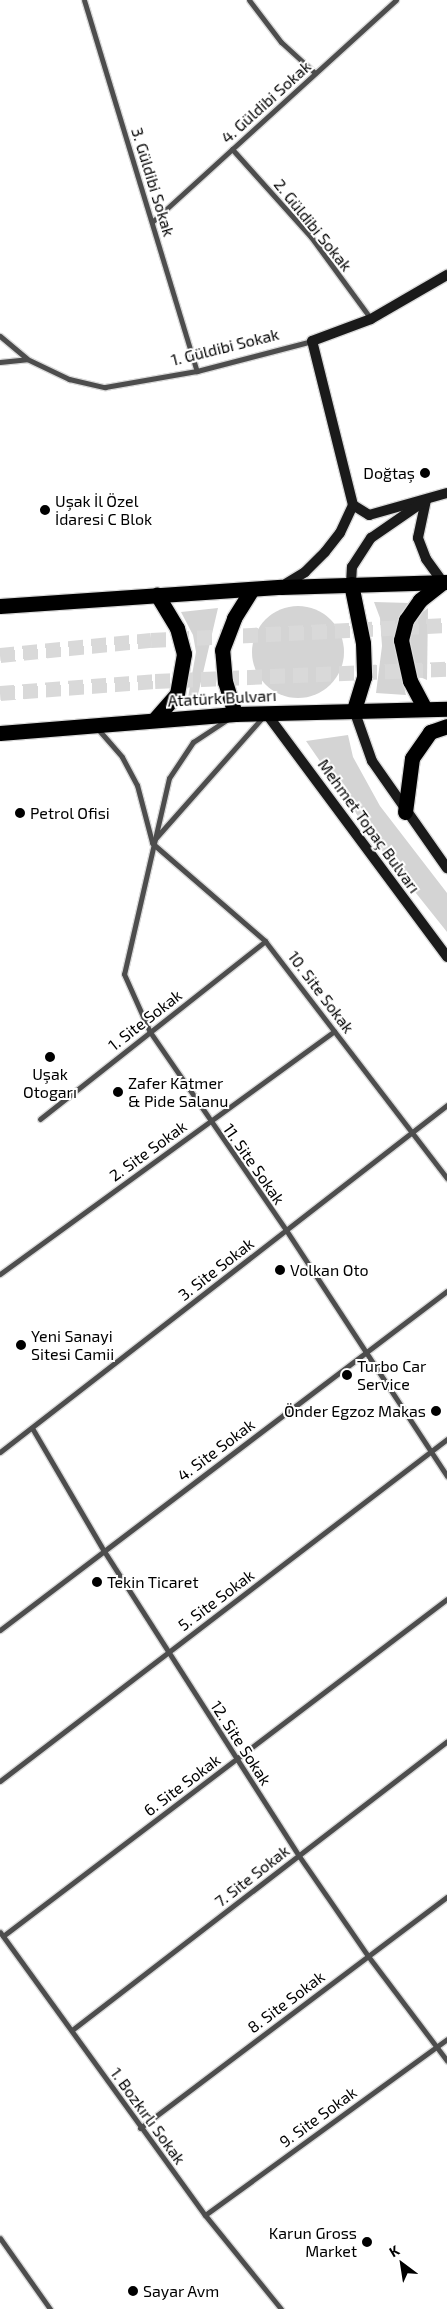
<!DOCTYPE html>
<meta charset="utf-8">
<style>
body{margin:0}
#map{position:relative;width:447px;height:2309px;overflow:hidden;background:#fff;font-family:"Exo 2",sans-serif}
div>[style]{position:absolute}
.green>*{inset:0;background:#d4d4d4}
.round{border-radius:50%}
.highway-tunnel>*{height:15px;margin-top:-7.5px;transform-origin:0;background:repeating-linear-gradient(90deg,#d9d9d9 0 15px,transparent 0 23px)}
.roads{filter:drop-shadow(1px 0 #dbdbdb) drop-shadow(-1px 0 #dbdbdb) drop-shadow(0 1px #dbdbdb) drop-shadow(0 -1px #dbdbdb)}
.street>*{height:5px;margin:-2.5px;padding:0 2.5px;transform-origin:2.5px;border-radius:2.5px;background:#4d4d4d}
.secondary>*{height:10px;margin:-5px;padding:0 5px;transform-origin:5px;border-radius:5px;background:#1a1a1a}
.highway>*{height:15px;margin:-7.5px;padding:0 7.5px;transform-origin:7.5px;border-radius:7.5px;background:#000}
.dots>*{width:14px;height:14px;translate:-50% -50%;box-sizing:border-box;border:2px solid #fff;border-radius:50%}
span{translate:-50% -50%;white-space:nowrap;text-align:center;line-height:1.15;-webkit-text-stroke:4px #fff;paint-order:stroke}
.street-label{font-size:16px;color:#000}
.poi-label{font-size:16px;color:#000}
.right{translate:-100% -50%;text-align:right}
.left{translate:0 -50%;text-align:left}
.north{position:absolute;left:377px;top:2239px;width:50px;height:50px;-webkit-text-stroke:4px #fff;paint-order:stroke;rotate:329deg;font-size:14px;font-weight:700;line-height:20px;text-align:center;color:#000}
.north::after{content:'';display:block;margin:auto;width:18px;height:22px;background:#000;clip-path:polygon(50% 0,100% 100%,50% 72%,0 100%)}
</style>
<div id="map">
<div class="green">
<div style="clip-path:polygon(374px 602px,410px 603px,398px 627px,395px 648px,406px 695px,376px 693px,382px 646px,380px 618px)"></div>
<div class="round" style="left:252px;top:606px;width:92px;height:92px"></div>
<div style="clip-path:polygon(218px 608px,197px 699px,188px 698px,196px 652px,193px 635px,181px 612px)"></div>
<div style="clip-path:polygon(428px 608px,427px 680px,420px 677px,412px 664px,407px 644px,413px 620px)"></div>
<div style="clip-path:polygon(348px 735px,353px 757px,380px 806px,447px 893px,447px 932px,380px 848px,306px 741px)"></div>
</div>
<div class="highway-tunnel">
<div style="left:0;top:655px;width:152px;rotate:-5.7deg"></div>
<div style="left:151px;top:640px;width:296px;rotate:-2.9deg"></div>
<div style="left:0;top:693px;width:155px;rotate:-4.4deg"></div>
<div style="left:155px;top:681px;width:292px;rotate:-2.4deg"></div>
</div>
<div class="roads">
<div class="street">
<div style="left:84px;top:0;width:388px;rotate:73.1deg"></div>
<div style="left:249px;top:0;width:53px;rotate:52.7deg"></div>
<div style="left:281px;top:42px;width:46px;rotate:42.4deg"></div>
<div style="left:232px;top:149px;width:118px;rotate:48.1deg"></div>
<div style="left:311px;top:237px;width:102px;rotate:53.8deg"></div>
<div style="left:152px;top:222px;width:330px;rotate:-42.3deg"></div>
<div style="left:0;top:336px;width:35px;rotate:40deg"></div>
<div style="left:0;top:362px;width:27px;rotate:-6deg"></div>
<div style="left:27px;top:359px;width:47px;rotate:25.5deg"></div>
<div style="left:69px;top:379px;width:37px;rotate:13deg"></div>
<div style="left:105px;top:387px;width:93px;rotate:-9.9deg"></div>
<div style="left:197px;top:371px;width:119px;rotate:-14.6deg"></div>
<div style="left:228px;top:719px;width:42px;rotate:146.7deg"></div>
<div style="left:193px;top:742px;width:43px;rotate:123.7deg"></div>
<div style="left:169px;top:778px;width:201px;rotate:102.9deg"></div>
<div style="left:124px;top:974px;width:64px;rotate:65.9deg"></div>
<div style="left:150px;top:1032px;width:240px;rotate:55.5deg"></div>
<div style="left:286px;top:1230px;width:294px;rotate:56.8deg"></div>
<div style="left:97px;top:728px;width:38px;rotate:49deg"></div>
<div style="left:122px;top:757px;width:32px;rotate:62deg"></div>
<div style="left:137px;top:785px;width:59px;rotate:75.3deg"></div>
<div style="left:154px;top:840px;width:164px;rotate:-48.5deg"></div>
<div style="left:152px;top:843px;width:150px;rotate:40.9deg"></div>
<div style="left:265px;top:941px;width:299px;rotate:52.5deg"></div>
<div style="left:40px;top:1119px;width:287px;rotate:-38.3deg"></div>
<div style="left:0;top:1274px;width:413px;rotate:-36deg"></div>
<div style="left:32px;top:1428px;width:143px;rotate:59.7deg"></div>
<div style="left:104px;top:1551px;width:362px;rotate:57.4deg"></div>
<div style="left:299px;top:1856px;width:121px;rotate:55.4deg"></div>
<div style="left:368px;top:1956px;width:131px;rotate:53deg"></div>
<div style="left:0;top:1452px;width:566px;rotate:-37.82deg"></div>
<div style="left:0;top:1630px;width:561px;rotate:-37.18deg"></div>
<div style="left:0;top:1781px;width:563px;rotate:-37.42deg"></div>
<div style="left:0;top:1932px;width:349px;rotate:54.1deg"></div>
<div style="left:205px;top:2215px;width:121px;rotate:51deg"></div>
<div style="left:3px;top:1936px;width:557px;rotate:-37.2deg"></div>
<div style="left:72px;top:2030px;width:473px;rotate:-37.6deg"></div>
<div style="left:140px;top:2128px;width:384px;rotate:-37deg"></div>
<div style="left:205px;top:2215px;width:299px;rotate:-36deg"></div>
<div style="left:0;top:2238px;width:87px;rotate:54.8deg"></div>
</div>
<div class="secondary">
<div style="left:426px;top:500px;width:39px;rotate:102deg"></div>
<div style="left:418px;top:538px;width:22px;rotate:69deg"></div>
<div style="left:426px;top:559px;width:29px;rotate:54deg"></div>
<div style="left:353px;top:505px;width:19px;rotate:32deg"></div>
<div style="left:369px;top:515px;width:81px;rotate:-15.8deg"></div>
<div style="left:351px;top:584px;width:17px;rotate:-87deg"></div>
<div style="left:352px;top:567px;width:35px;rotate:-57deg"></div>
<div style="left:371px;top:538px;width:67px;rotate:-34.6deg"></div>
<div style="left:282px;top:586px;width:27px;rotate:-31deg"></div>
<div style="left:305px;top:572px;width:28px;rotate:-45deg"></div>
<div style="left:325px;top:552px;width:24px;rotate:-52deg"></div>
<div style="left:340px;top:533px;width:31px;rotate:-65deg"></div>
<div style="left:353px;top:505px;width:169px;rotate:-104deg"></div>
<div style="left:312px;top:341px;width:63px;rotate:-20.4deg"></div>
<div style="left:371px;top:319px;width:88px;rotate:-30.1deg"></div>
<div style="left:354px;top:710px;width:54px;rotate:70.6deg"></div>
<div style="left:372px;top:761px;width:131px;rotate:55deg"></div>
<div style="left:266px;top:713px;width:304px;rotate:53.4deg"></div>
</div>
<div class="highway">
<div style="left:351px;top:584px;width:60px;rotate:78.5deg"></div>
<div style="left:363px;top:643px;width:34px;rotate:88deg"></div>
<div style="left:364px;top:677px;width:34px;rotate:107deg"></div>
<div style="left:0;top:606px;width:282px;rotate:-3.9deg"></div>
<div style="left:281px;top:587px;width:166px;rotate:-1.7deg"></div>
<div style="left:425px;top:709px;width:32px;rotate:-118deg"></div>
<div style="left:410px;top:681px;width:42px;rotate:-102.4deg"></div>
<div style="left:401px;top:640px;width:21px;rotate:-76deg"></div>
<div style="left:406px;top:620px;width:24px;rotate:-55deg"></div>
<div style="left:420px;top:600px;width:29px;rotate:-38deg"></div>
<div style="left:235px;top:714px;width:34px;rotate:-107deg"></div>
<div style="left:225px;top:682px;width:32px;rotate:-95deg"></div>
<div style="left:222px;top:650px;width:34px;rotate:-69deg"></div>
<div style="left:234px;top:618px;width:34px;rotate:-58deg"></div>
<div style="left:155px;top:719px;width:33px;rotate:-49deg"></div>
<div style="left:177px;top:694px;width:41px;rotate:-80.1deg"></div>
<div style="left:184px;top:654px;width:27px;rotate:-105deg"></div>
<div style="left:177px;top:628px;width:39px;rotate:-121deg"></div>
<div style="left:0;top:733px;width:236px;rotate:-4.6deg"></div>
<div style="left:235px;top:714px;width:212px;rotate:-1.4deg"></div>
<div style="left:405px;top:812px;width:54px;rotate:-82.6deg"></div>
<div style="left:412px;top:758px;width:32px;rotate:-55deg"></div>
<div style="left:430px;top:732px;width:18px;rotate:-19deg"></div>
</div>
</div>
<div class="dots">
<div style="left:425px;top:473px;background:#000"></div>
<div style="left:45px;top:510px;background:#000"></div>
<div style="left:20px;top:813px;background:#000"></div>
<div style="left:50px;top:1057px;background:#000"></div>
<div style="left:118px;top:1092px;background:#000"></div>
<div style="left:280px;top:1270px;background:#000"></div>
<div style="left:21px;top:1345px;background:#000"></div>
<div style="left:347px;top:1375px;background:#000"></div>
<div style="left:436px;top:1411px;background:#000"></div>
<div style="left:97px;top:1582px;background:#000"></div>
<div style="left:367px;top:2242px;background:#000"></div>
<div style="left:133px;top:2291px;background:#000"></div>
</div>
<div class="street-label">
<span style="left:266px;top:102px;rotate:-42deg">4. Güldibi Sokak</span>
<span style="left:153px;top:182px;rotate:73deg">3. Güldibi Sokak</span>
<span style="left:313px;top:225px;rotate:51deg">2. Güldibi Sokak</span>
<span style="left:225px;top:347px;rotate:-14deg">1. Güldibi Sokak</span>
<span style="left:222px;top:698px;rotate:-3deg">Atatürk Bulvarı</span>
<span style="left:369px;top:826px;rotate:54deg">Mehmet Topaç Bulvarı</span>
<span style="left:321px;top:992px;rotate:53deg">10. Site Sokak</span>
<span style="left:145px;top:1020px;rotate:-38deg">1. Site Sokak</span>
<span style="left:148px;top:1151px;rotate:-36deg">2. Site Sokak</span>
<span style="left:254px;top:1164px;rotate:55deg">11. Site Sokak</span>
<span style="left:216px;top:1269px;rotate:-38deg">3. Site Sokak</span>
<span style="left:216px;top:1450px;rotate:-37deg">4. Site Sokak</span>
<span style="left:216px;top:1600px;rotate:-37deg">5. Site Sokak</span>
<span style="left:241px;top:1743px;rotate:57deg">12. Site Sokak</span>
<span style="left:182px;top:1785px;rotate:-37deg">6. Site Sokak</span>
<span style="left:252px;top:1876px;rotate:-38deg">7. Site Sokak</span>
<span style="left:286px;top:2002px;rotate:-37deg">8. Site Sokak</span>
<span style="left:148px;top:2116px;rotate:54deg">1. Bozkırlı Sokak</span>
<span style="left:318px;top:2117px;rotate:-36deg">9. Site Sokak</span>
</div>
<div class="poi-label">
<span class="right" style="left:415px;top:473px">Doğtaş</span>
<span class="left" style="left:55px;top:510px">Uşak İl Özel<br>İdaresi C Blok</span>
<span class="left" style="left:30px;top:813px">Petrol Ofisi</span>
<span style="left:50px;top:1083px">Uşak<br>Otogarı</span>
<span class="left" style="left:128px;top:1092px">Zafer Katmer<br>&amp; Pide Salanu</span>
<span class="left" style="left:290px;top:1270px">Volkan Oto</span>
<span class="left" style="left:31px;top:1345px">Yeni Sanayi<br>Sitesi Camii</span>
<span class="left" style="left:357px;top:1375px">Turbo Car<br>Service</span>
<span class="right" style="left:426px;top:1411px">Önder Egzoz Makas</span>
<span class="left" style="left:107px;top:1582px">Tekin Ticaret</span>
<span class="right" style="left:357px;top:2242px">Karun Gross<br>Market</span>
<span class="left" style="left:143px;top:2291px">Sayar Avm</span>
</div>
<div class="north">K</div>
</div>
